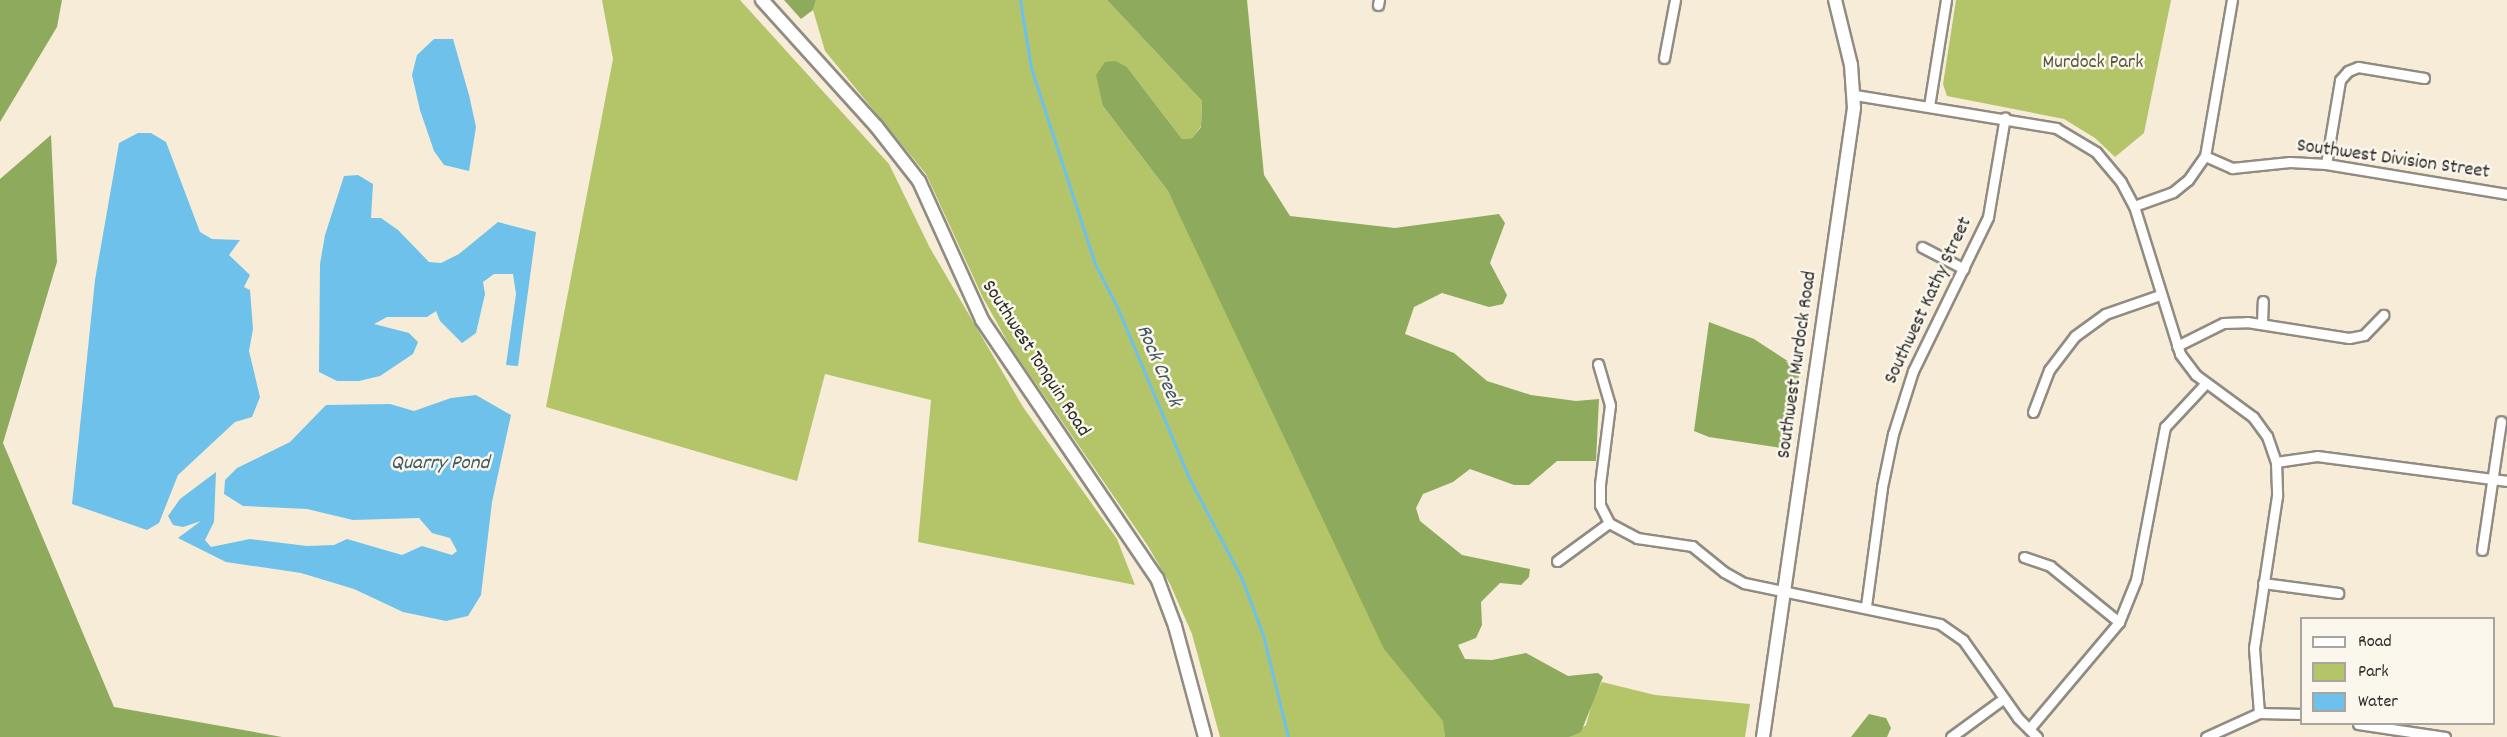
<!DOCTYPE html>
<style>
body{margin:0}
#map{position:relative;width:2507px;height:737px;overflow:hidden;background:#f7ecd8;font-family:Dekko,sans-serif}
div>[style]{position:absolute}
.green>*{inset:0;background:#b3c568}
.forest>*{inset:0;background:#8eaa5c}
.water>*{inset:0;background:#6dc1ea}
.stream>*{height:3px;margin:-1.5px;padding:0 1.5px;transform-origin:1.5px;border-radius:1.5px;background:#6dc1ea}
.roads{filter:drop-shadow(2px 0 #918c82) drop-shadow(-2px 0 #918c82) drop-shadow(0 2px #918c82) drop-shadow(0 -2px #918c82)}
.minor>*{height:9px;margin:-4.5px;padding:0 4.5px;transform-origin:4.5px;border-radius:4.5px;background:#fff}
.secondary>*{height:12px;margin:-6px;padding:0 6px;transform-origin:6px;border-radius:6px;background:#fff}
span{translate:-50% -50%;white-space:nowrap;text-align:center;line-height:1.15;-webkit-text-stroke:5px #fbf7ec;paint-order:stroke}
.park-label{font-size:20px;color:#54593d}
.street-label{font-size:20px;color:#2b2b2b}
.water-label{font-size:21px;color:#3f5864;font-style:italic}
.legend{position:absolute;left:2300px;top:617px;width:195px;height:108px;box-sizing:border-box;background:#fbf7ec;border:2px solid #a8a59f;margin:0;padding:8px 10px;list-style:none;font-size:18px;color:#2b2b2b}
.legend li{display:flex;align-items:center;gap:12px;height:30px}
.legend b{width:30px;border:2px solid #a8a59f}
</style>
<div id="map">
<div class="green">
<div style="clip-path:polygon(602px 0,740px 0,889px 164px,930px 248px,1023px 407px,1117px 539px,1135px 585px,918px 542px,931px 400px,825px 374px,797px 481px,546px 407px,613px 59px)"></div>
<div style="clip-path:polygon(816px 0,1107px 0,1202px 101px,1201px 126px,1192px 138px,1182px 139px,1127px 67px,1103px 106px,1168px 191px,1428px 701px,1444px 721px,1445px 737px,1220px 737px,1192px 634px,1170px 584px,1148px 546px,1010px 346px,983px 298px,926px 174px,825px 51px,813px 10px)"></div>
<div style="clip-path:polygon(1956px 0,2171px 0,2144px 133px,2115px 157px,2095px 138px,2064px 119px,1947px 96px,1943px 84px)"></div>
<div style="clip-path:polygon(1602px 682px,1655px 695px,1750px 704px,1745px 737px,1569px 737px,1586px 725px,1594px 696px)"></div>
</div>
<div class="forest">
<div style="clip-path:polygon(0 0,62px 0,57px 27px,0 122px)"></div>
<div style="clip-path:polygon(784px 0,816px 0,813px 10px,801px 19px)"></div>
<div style="clip-path:polygon(1107px 0,1247px 0,1264px 175px,1290px 216px,1395px 228px,1499px 214px,1505px 223px,1490px 263px,1507px 295px,1503px 304px,1489px 307px,1442px 293px,1414px 307px,1405px 334px,1454px 353px,1487px 381px,1531px 395px,1576px 401px,1599px 399px,1596px 461px,1557px 461px,1529px 485px,1514px 485px,1470px 469px,1453px 482px,1423px 494px,1416px 508px,1420px 521px,1462px 555px,1530px 569px,1529px 577px,1521px 585px,1500px 583px,1481px 602px,1482px 625px,1476px 638px,1458px 645px,1465px 659px,1492px 660px,1526px 653px,1568px 676px,1598px 673px,1603px 677px,1581px 732px,1569px 737px,1445px 737px,1443px 721px,1384px 649px,1168px 191px,1103px 106px,1096px 75px,1105px 62px,1115px 61px,1127px 67px,1182px 139px,1192px 138px,1201px 127px,1202px 101px)"></div>
<div style="clip-path:polygon(51px 135px,57px 262px,3px 443px,114px 707px,282px 737px,0 737px,0 179px)"></div>
<div style="clip-path:polygon(1709px 322px,1754px 339px,1800px 369px,1789px 449px,1709px 437px,1694px 431px)"></div>
<div style="clip-path:polygon(1869px 714px,1886px 718px,1891px 728px,1887px 737px,1851px 737px)"></div>
</div>
<div class="water">
<div style="clip-path:polygon(434px 39px,453px 39px,469px 95px,476px 127px,469px 171px,444px 165px,434px 151px,420px 110px,412px 75px,417px 55px)"></div>
<div style="clip-path:polygon(138px 133px,151px 133px,166px 142px,200px 232px,212px 239px,240px 240px,229px 255px,250px 275px,244px 287px,250px 290px,253px 329px,249px 351px,260px 397px,252px 417px,235px 422px,178px 475px,159px 523px,147px 530px,72px 504px,95px 280px,119px 143px)"></div>
<div style="clip-path:polygon(358px 175px,373px 184px,371px 218px,381px 218px,398px 230px,429px 262px,441px 263px,459px 254px,498px 222px,536px 232px,518px 366px,506px 365px,516px 294px,513px 274px,494px 274px,483px 282px,485px 294px,476px 333px,462px 343px,440px 321px,436px 311px,427px 317px,387px 317px,374px 324px,409px 333px,418px 342px,413px 354px,380px 376px,359px 381px,337px 381px,319px 372px,320px 264px,325px 235px,344px 176px)"></div>
<div style="clip-path:polygon(476px 395px,511px 415px,492px 502px,481px 595px,468px 616px,446px 621px,403px 612px,354px 589px,301px 573px,226px 562px,178px 538px,201px 521px,183px 527px,173px 525px,168px 516px,180px 499px,216px 472px,214px 522px,205px 540px,211px 547px,250px 539px,307px 546px,334px 545px,347px 539px,402px 555px,422px 546px,452px 555px,457px 551px,450px 538px,432px 533px,419px 518px,353px 520px,307px 509px,243px 506px,224px 494px,225px 480px,237px 468px,290px 442px,326px 405px,390px 404px,414px 411px,451px 398px)"></div>
</div>
<div class="stream">
<div style="left:1020px;top:0;width:69px;rotate:80.8deg"></div>
<div style="left:1031px;top:68px;width:206px;rotate:71.9deg"></div>
<div style="left:1095px;top:264px;width:51px;rotate:62.9deg"></div>
<div style="left:1118px;top:309px;width:183px;rotate:67.2deg"></div>
<div style="left:1189px;top:478px;width:114px;rotate:62.3deg"></div>
<div style="left:1242px;top:579px;width:60px;rotate:69.4deg"></div>
<div style="left:1263px;top:635px;width:105px;rotate:76.2deg"></div>
</div>
<div class="roads">
<div class="minor">
<div style="left:1378px;top:5px;width:5px;rotate:-79deg"></div>
<div style="left:1664px;top:58px;width:59px;rotate:-79.3deg"></div>
<div style="left:1855px;top:95px;width:204px;rotate:9.3deg"></div>
<div style="left:2056px;top:128px;width:47px;rotate:31deg"></div>
<div style="left:2096px;top:152px;width:39px;rotate:50deg"></div>
<div style="left:2121px;top:182px;width:27px;rotate:62deg"></div>
<div style="left:2134px;top:206px;width:155px;rotate:72.7deg"></div>
<div style="left:2180px;top:354px;width:26px;rotate:53deg"></div>
<div style="left:2196px;top:375px;width:71px;rotate:36.4deg"></div>
<div style="left:2253px;top:417px;width:24px;rotate:54deg"></div>
<div style="left:2267px;top:436px;width:28px;rotate:71deg"></div>
<div style="left:2276px;top:462px;width:34px;rotate:88deg"></div>
<div style="left:2277px;top:496px;width:154px;rotate:98.6deg"></div>
<div style="left:2254px;top:648px;width:65px;rotate:85.6deg"></div>
<div style="left:1929px;top:106px;width:107px;rotate:-80.9deg"></div>
<div style="left:2205px;top:156px;width:30px;rotate:24deg"></div>
<div style="left:2232px;top:168px;width:58px;rotate:-5.9deg"></div>
<div style="left:2290px;top:162px;width:36px;rotate:3deg"></div>
<div style="left:2326px;top:164px;width:183px;rotate:9.4deg"></div>
<div style="left:2326px;top:164px;width:85px;rotate:-80.5deg"></div>
<div style="left:2340px;top:80px;width:12px;rotate:-48deg"></div>
<div style="left:2348px;top:71px;width:11px;rotate:-22deg"></div>
<div style="left:2358px;top:67px;width:67px;rotate:9.5deg"></div>
<div style="left:2134px;top:206px;width:41px;rotate:-19.7deg"></div>
<div style="left:2173px;top:192px;width:19px;rotate:-39deg"></div>
<div style="left:2188px;top:180px;width:29px;rotate:-55deg"></div>
<div style="left:2205px;top:156px;width:158px;rotate:-80.2deg"></div>
<div style="left:1922px;top:247px;width:47px;rotate:27.6deg"></div>
<div style="left:2262px;top:324px;width:23px;rotate:-88deg"></div>
<div style="left:2177px;top:346px;width:51px;rotate:-26.6deg"></div>
<div style="left:2223px;top:323px;width:24px;rotate:-2deg"></div>
<div style="left:2247px;top:322px;width:103px;rotate:8.9deg"></div>
<div style="left:2349px;top:338px;width:15px;rotate:-11deg"></div>
<div style="left:2364px;top:335px;width:28px;rotate:-46deg"></div>
<div style="left:1598px;top:364px;width:43px;rotate:73.7deg"></div>
<div style="left:1610px;top:405px;width:80px;rotate:97.2deg"></div>
<div style="left:1600px;top:484px;width:21px;rotate:90deg"></div>
<div style="left:1600px;top:505px;width:20px;rotate:63deg"></div>
<div style="left:1609px;top:523px;width:32px;rotate:28deg"></div>
<div style="left:1637px;top:538px;width:56px;rotate:8.3deg"></div>
<div style="left:1692px;top:546px;width:41px;rotate:39.1deg"></div>
<div style="left:1724px;top:572px;width:23px;rotate:29deg"></div>
<div style="left:1744px;top:583px;width:200px;rotate:11.8deg"></div>
<div style="left:1940px;top:624px;width:28px;rotate:35deg"></div>
<div style="left:1963px;top:640px;width:95px;rotate:54.8deg"></div>
<div style="left:2018px;top:718px;width:27px;rotate:45deg"></div>
<div style="left:2033px;top:412px;width:45px;rotate:-69.1deg"></div>
<div style="left:2049px;top:370px;width:43px;rotate:-52.6deg"></div>
<div style="left:2075px;top:336px;width:37px;rotate:-36deg"></div>
<div style="left:2105px;top:314px;width:58px;rotate:-19.1deg"></div>
<div style="left:2276px;top:462px;width:41px;rotate:-8.3deg"></div>
<div style="left:2317px;top:456px;width:192px;rotate:7.5deg"></div>
<div style="left:2482px;top:550px;width:130px;rotate:-81.6deg"></div>
<div style="left:2024px;top:557px;width:28px;rotate:19deg"></div>
<div style="left:2050px;top:566px;width:89px;rotate:39.1deg"></div>
<div style="left:1557px;top:561px;width:64px;rotate:-36.2deg"></div>
<div style="left:2263px;top:583px;width:76px;rotate:7.6deg"></div>
<div style="left:1866px;top:606px;width:120px;rotate:-82.3deg"></div>
<div style="left:1882px;top:487px;width:54px;rotate:-78.3deg"></div>
<div style="left:1893px;top:434px;width:66px;rotate:-72.4deg"></div>
<div style="left:1913px;top:371px;width:171px;rotate:-64deg"></div>
<div style="left:1988px;top:217px;width:101px;rotate:-80.4deg"></div>
<div style="left:2358px;top:724px;width:88px;rotate:8.5deg"></div>
<div style="left:2029px;top:729px;width:140px;rotate:-49.9deg"></div>
<div style="left:2119px;top:622px;width:45px;rotate:-68deg"></div>
<div style="left:2136px;top:580px;width:156px;rotate:-79.3deg"></div>
<div style="left:2165px;top:427px;width:60px;rotate:-47deg"></div>
<div style="left:1951px;top:737px;width:64px;rotate:-36.2deg"></div>
<div style="left:2206px;top:737px;width:58px;rotate:-24.4deg"></div>
<div style="left:2259px;top:713px;width:43px;rotate:1.3deg"></div>
</div>
<div class="secondary">
<div style="left:762px;top:0;width:170px;rotate:47.9deg"></div>
<div style="left:876px;top:126px;width:70px;rotate:52deg"></div>
<div style="left:919px;top:181px;width:153px;rotate:65.6deg"></div>
<div style="left:982px;top:320px;width:312px;rotate:55.9deg"></div>
<div style="left:1157px;top:578px;width:51px;rotate:69.4deg"></div>
<div style="left:1175px;top:626px;width:115px;rotate:74.9deg"></div>
<div style="left:1763px;top:737px;width:636px;rotate:-81.77deg"></div>
<div style="left:1854px;top:108px;width:43px;rotate:-94deg"></div>
<div style="left:1851px;top:65px;width:67px;rotate:-103.8deg"></div>
</div>
</div>
<div class="park-label">
<span style="left:2093px;top:63px">Murdock Park</span>
</div>
<div class="street-label">
<span style="left:2393px;top:160px;rotate:8deg">Southwest Division Street</span>
<span style="left:1929px;top:301px;rotate:-65deg">Southwest Kathy Street</span>
<span style="left:1035px;top:359px;rotate:57deg">Southwest Tonquin Road</span>
<span style="left:1798px;top:365px;rotate:-82deg">Southwest Murdock Road</span>
</div>
<div class="water-label">
<span style="left:1158px;top:366px;rotate:67deg">Rock Creek</span>
<span style="left:440px;top:464px">Quarry Pond</span>
</div>
<ul class="legend">
<li><b style="height:8px;background:#fff"></b>Road</li>
<li><b style="height:16px;background:#b3c568"></b>Park</li>
<li><b style="height:16px;background:#6dc1ea"></b>Water</li>
</ul>
</div>
